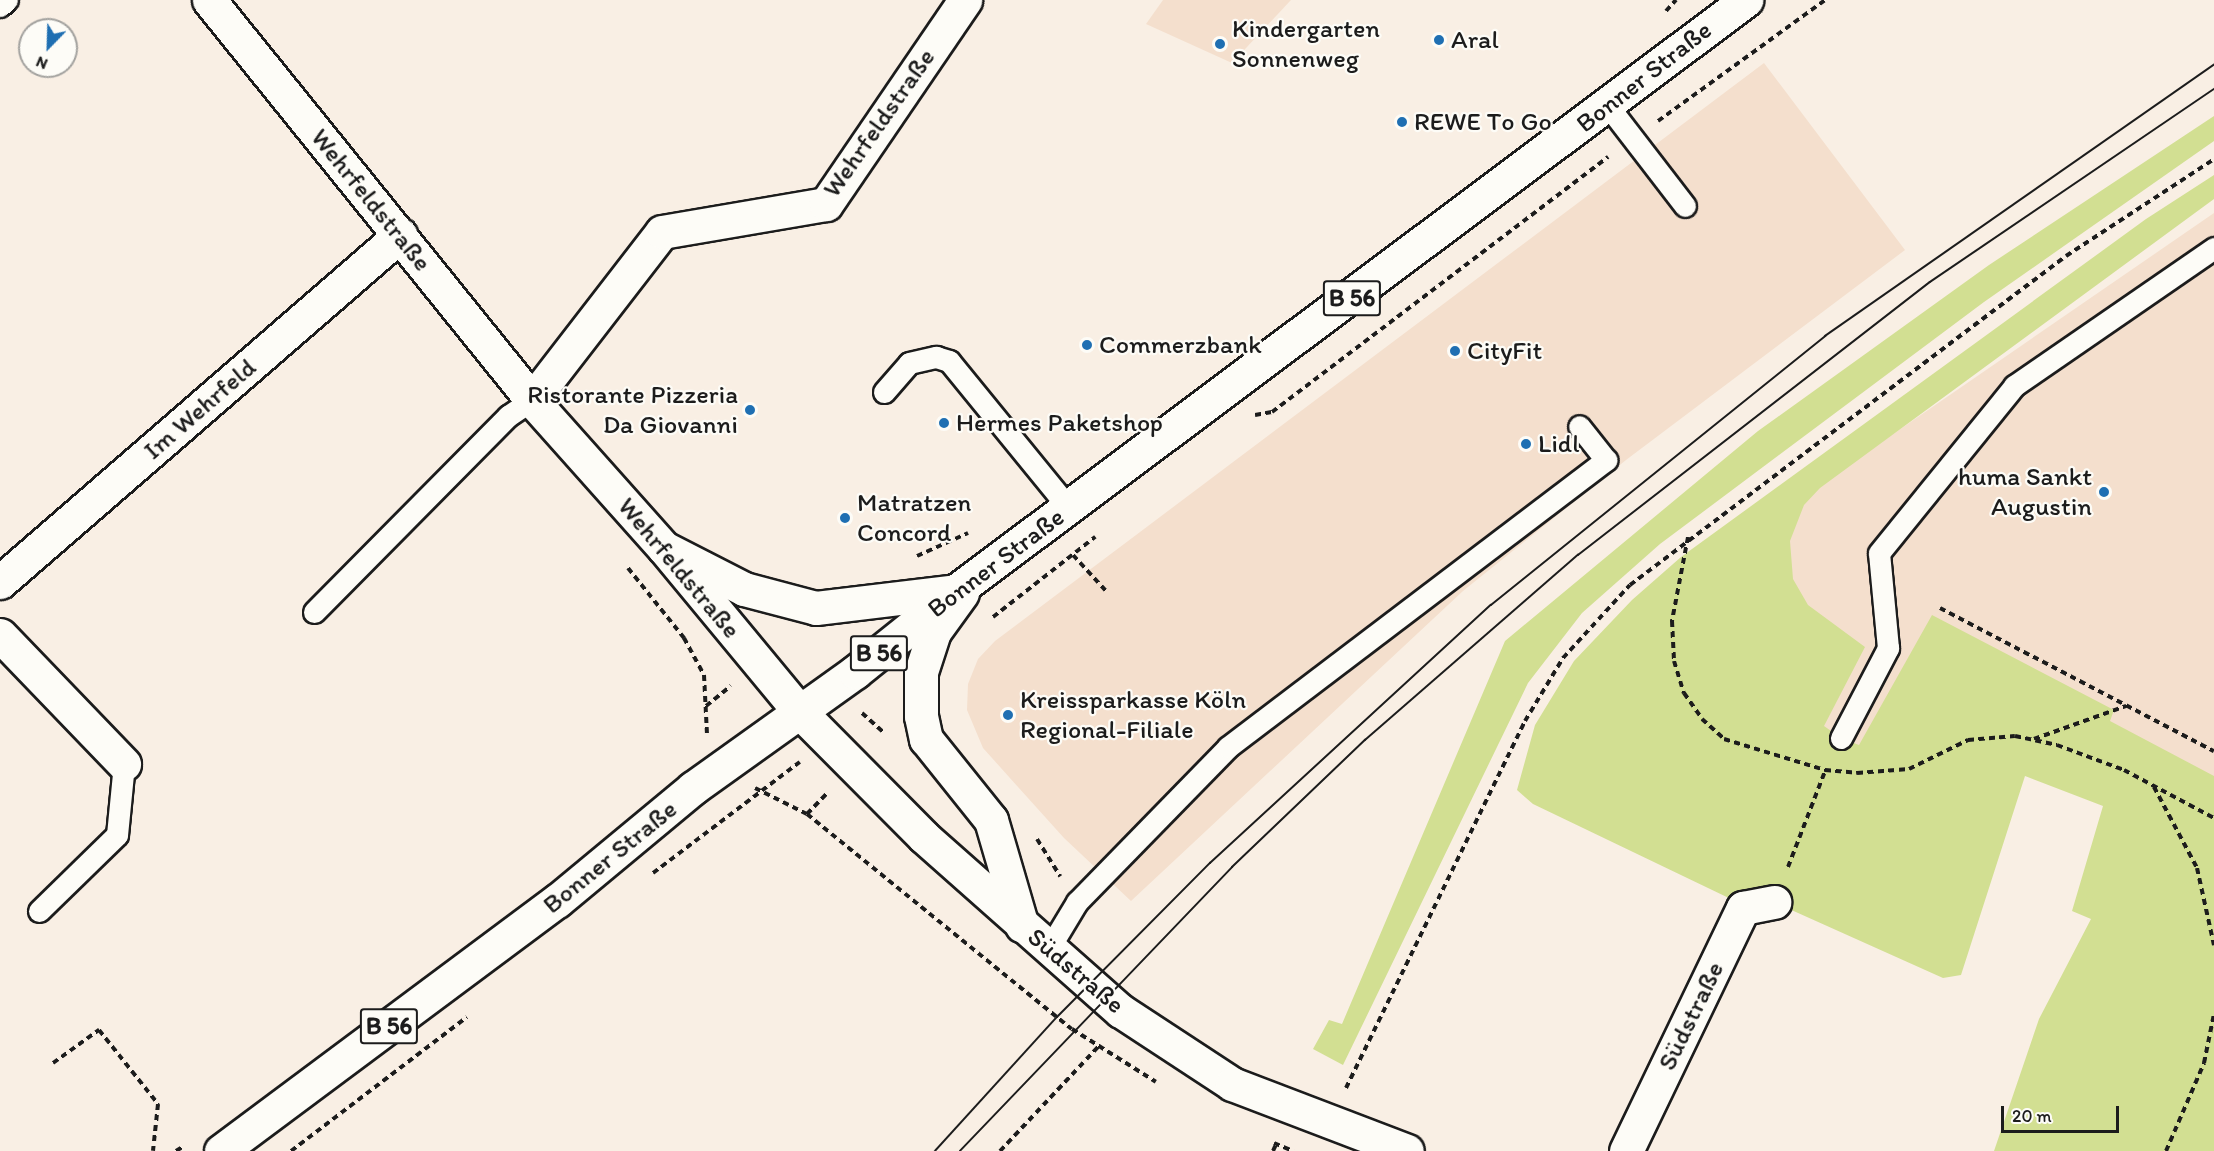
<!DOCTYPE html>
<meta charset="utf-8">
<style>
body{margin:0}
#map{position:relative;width:2214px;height:1151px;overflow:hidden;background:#f9efe4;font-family:Itim,sans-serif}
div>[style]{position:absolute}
.built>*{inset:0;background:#f4dfcd}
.green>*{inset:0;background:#d2df92}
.path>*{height:4px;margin-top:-2px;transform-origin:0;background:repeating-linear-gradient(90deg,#1c1c1c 0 6px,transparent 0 10.5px)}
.roads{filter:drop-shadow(2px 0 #1c1c1c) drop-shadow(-2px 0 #1c1c1c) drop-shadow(0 2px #1c1c1c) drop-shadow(0 -2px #1c1c1c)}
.lane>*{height:21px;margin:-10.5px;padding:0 10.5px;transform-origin:10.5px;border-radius:10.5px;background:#fdfcf7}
.street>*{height:33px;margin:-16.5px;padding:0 16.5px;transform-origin:16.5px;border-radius:16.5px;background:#fdfcf7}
.secondary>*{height:33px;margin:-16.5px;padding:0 16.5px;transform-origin:16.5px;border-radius:16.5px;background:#fdfcf7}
.primary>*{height:33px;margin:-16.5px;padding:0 16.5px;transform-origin:16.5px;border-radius:16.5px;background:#fdfcf7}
.tram>*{height:1.5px;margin:-0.75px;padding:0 0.75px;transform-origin:0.75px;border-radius:0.75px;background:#1c1c1c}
.dots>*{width:16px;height:16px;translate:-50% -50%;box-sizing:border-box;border:3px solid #fdfcf7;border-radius:50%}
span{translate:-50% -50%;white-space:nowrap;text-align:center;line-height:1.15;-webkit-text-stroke:4.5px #fdfcf7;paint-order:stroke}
.shield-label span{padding:2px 4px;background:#fdfcf7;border:2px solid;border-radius:4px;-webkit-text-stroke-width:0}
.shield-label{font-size:24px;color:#1c1c1c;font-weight:700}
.poi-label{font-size:26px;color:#1c1c1c}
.left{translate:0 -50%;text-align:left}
.right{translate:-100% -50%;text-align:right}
.street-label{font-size:26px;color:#1c1c1c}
.north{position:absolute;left:18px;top:18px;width:60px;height:60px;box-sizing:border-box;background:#fdfcf7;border:2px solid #a3a29f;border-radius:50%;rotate:203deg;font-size:16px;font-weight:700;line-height:24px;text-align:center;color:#1c1c1c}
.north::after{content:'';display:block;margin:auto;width:21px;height:27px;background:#1f6fb2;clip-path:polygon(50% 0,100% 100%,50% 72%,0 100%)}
.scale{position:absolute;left:2001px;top:1106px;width:118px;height:27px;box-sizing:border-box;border:3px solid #1c1c1c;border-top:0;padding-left:8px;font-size:18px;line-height:21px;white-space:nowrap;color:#1c1c1c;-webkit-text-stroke:4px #fdfcf7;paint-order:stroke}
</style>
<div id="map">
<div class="built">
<div style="clip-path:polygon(1163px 0,1291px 0,1232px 63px,1146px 24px)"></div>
<div style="clip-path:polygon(1764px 63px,1905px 250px,1626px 460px,1463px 591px,1131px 901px,1064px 838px,983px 748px,967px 710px,968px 684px,978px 659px,995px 641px)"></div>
<div style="clip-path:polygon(2214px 213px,2214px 1151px,2120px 919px,2126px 805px,2023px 762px,1947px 967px,1613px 627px)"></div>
</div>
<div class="green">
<div style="clip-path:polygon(2214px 116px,2214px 141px,1984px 302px,1660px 544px,1582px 613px,1528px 683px,1343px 1065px,1313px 1049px,1329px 1020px,1342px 1024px,1505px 641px,1758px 431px,1989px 265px)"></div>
<div style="clip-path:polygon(2214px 175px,2214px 199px,1820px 488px,1804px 505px,1790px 541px,1793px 579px,1808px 605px,1865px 647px,1824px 726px,1841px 738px,1859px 745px,1932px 615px,2114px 710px,2110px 721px,2214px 776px,2214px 1151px,1994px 1151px,2039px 1019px,2091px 919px,2072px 911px,2103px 806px,2025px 776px,1961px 975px,1943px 978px,1751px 892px,1733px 900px,1533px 804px,1517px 790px,1535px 725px,1574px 661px,1632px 600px,1681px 557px,2146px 219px)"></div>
</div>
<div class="path">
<div style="left:1666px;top:11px;width:15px;rotate:-48deg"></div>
<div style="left:1658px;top:121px;width:206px;rotate:-35.9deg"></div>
<div style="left:1255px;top:415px;width:17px;rotate:-10deg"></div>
<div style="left:1272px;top:412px;width:422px;rotate:-37.2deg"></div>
<div style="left:1688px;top:537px;width:86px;rotate:100.8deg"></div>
<div style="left:1672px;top:621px;width:40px;rotate:87.1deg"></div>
<div style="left:1674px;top:661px;width:34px;rotate:73deg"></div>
<div style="left:1684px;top:693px;width:32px;rotate:55deg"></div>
<div style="left:1702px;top:719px;width:30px;rotate:42deg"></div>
<div style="left:1724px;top:739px;width:106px;rotate:17.1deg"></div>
<div style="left:1825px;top:770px;width:32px;rotate:5deg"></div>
<div style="left:1857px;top:773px;width:52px;rotate:-4.4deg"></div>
<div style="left:1909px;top:769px;width:66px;rotate:-26.2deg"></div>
<div style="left:1968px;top:740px;width:47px;rotate:-4.9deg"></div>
<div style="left:2015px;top:736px;width:43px;rotate:12.1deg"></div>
<div style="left:2057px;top:745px;width:72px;rotate:20.5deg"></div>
<div style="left:2124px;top:770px;width:102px;rotate:28.1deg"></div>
<div style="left:1073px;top:555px;width:50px;rotate:47.4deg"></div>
<div style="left:917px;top:556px;width:56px;rotate:-24.3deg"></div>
<div style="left:628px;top:568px;width:90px;rotate:51.3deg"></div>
<div style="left:684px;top:638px;width:42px;rotate:61.6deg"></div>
<div style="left:704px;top:675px;width:59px;rotate:87.1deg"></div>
<div style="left:1940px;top:608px;width:309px;rotate:27.6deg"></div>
<div style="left:993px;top:617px;width:130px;rotate:-38.1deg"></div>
<div style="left:706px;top:706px;width:32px;rotate:-39deg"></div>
<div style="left:862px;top:713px;width:31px;rotate:42deg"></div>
<div style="left:2034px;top:739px;width:98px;rotate:-19.7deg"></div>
<div style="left:2154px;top:787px;width:92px;rotate:62deg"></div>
<div style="left:2197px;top:868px;width:79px;rotate:77.6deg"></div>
<div style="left:755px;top:788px;width:58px;rotate:26.6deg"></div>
<div style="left:807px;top:814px;width:341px;rotate:39.1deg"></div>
<div style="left:1072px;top:1029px;width:99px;rotate:32.2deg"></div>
<div style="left:807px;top:814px;width:29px;rotate:-46deg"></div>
<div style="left:1037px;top:839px;width:44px;rotate:58.1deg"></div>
<div style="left:1788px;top:867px;width:103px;rotate:-68.9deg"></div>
<div style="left:653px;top:873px;width:184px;rotate:-37.1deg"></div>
<div style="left:53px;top:1063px;width:57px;rotate:-35.7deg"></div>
<div style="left:99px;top:1030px;width:95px;rotate:51.4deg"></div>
<div style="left:158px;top:1104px;width:47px;rotate:96.1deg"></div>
<div style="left:1346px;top:1088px;width:408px;rotate:-64deg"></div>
<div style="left:1525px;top:721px;width:74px;rotate:-58.9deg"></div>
<div style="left:1563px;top:658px;width:99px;rotate:-47.5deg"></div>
<div style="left:1630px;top:585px;width:546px;rotate:-37.04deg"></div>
<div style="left:2066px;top:256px;width:177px;rotate:-33.2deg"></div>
<div style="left:1274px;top:1143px;width:21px;rotate:23deg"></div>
<div style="left:176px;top:1151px;width:9px;rotate:-32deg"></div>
<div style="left:291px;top:1151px;width:221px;rotate:-37.3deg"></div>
<div style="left:1000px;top:1151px;width:143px;rotate:-46.7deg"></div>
<div style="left:1273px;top:1151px;width:10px;rotate:-66deg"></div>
<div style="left:2166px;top:1151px;width:96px;rotate:-66.6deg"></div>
<div style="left:2204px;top:1063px;width:50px;rotate:-78.5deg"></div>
</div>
<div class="roads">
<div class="lane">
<div style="left:0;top:6px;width:9px;rotate:-41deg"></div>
<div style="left:1608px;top:106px;width:126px;rotate:52.4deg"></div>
<div style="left:884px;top:392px;width:38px;rotate:-49deg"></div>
<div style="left:909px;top:363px;width:28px;rotate:-13deg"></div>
<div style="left:936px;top:357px;width:14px;rotate:17deg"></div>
<div style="left:949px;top:361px;width:190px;rotate:50.8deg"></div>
<div style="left:314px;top:612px;width:276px;rotate:-45.3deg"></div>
<div style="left:508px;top:416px;width:29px;rotate:-34deg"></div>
<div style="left:1841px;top:738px;width:102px;rotate:-62.4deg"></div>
<div style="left:1888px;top:648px;width:95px;rotate:-95.4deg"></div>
<div style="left:1879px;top:553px;width:215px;rotate:-51deg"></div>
<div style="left:2014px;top:386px;width:243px;rotate:-34.6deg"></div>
<div style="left:39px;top:911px;width:109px;rotate:-44.3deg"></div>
<div style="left:117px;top:835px;width:71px;rotate:-84.4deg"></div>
<div style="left:1048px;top:950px;width:56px;rotate:-58.9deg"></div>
<div style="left:1077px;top:902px;width:216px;rotate:-45.7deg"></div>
<div style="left:1228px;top:747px;width:475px;rotate:-37.2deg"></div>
<div style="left:1606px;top:460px;width:43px;rotate:-128.5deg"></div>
</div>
<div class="street">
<div style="left:209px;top:0;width:514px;rotate:51.08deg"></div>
<div style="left:532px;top:400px;width:198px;rotate:48.3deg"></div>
<div style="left:664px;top:548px;width:212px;rotate:50.4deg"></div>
<div style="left:532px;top:400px;width:212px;rotate:-52.3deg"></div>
<div style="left:662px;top:232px;width:166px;rotate:-9.7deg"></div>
<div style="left:826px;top:204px;width:247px;rotate:-55.7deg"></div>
<div style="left:0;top:582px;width:530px;rotate:-40.94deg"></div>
<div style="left:0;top:635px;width:179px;rotate:46.1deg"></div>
<div style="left:1626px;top:1151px;width:270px;rotate:-64.3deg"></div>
<div style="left:1743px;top:908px;width:32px;rotate:-11deg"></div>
</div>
<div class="secondary">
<div style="left:962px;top:593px;width:48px;rotate:125.7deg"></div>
<div style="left:934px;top:632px;width:42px;rotate:108deg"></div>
<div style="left:921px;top:672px;width:44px;rotate:90deg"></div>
<div style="left:921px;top:716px;width:24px;rotate:78deg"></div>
<div style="left:926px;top:739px;width:104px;rotate:51.3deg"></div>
<div style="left:991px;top:820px;width:110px;rotate:73.7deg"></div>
<div style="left:799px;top:711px;width:177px;rotate:45.2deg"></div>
<div style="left:924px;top:837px;width:263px;rotate:41.5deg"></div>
<div style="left:1121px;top:1011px;width:133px;rotate:33.3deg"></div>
<div style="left:1232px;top:1084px;width:187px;rotate:20.9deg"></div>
</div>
<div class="primary">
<div style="left:664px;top:548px;width:90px;rotate:27.1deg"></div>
<div style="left:744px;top:589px;width:74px;rotate:14.8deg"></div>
<div style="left:816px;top:608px;width:141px;rotate:-6.9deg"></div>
<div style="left:221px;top:1151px;width:419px;rotate:-36.7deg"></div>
<div style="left:557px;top:901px;width:177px;rotate:-39.7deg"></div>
<div style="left:693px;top:788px;width:199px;rotate:-35.6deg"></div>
<div style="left:855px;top:672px;width:129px;rotate:-38.7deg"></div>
<div style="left:956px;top:591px;width:987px;rotate:-36.8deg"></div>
</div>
</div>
<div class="tram">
<div style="left:935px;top:1151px;width:181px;rotate:-47.7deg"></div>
<div style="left:1057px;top:1017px;width:217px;rotate:-45.2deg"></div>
<div style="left:1210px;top:863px;width:381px;rotate:-42.6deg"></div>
<div style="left:1491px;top:605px;width:429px;rotate:-38.8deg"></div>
<div style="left:1825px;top:336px;width:474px;rotate:-34.9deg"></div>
<div style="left:960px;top:1151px;width:393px;rotate:-46.2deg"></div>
<div style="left:1232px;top:867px;width:184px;rotate:-43.7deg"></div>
<div style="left:1365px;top:740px;width:282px;rotate:-41deg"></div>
<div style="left:1578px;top:555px;width:445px;rotate:-37.8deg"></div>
<div style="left:1930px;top:282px;width:343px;rotate:-34.2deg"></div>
</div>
<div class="dots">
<div style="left:1439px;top:40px;background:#1f6fb2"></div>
<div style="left:1220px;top:44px;background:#1f6fb2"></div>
<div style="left:1402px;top:122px;background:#1f6fb2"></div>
<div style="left:1087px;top:345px;background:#1f6fb2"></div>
<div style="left:1455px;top:351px;background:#1f6fb2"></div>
<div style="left:750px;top:410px;background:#1f6fb2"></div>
<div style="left:944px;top:423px;background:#1f6fb2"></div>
<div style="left:1526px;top:444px;background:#1f6fb2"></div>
<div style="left:2104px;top:492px;background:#1f6fb2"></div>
<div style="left:845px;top:518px;background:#1f6fb2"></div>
<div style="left:1008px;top:715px;background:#1f6fb2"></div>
</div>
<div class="shield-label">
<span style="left:1352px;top:298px">B 56</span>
<span style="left:879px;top:653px">B 56</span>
<span style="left:389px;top:1026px">B 56</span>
</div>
<div class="poi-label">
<span class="left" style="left:1232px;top:44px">Kindergarten<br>Sonnenweg</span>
<span class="left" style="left:1451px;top:40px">Aral</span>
<span class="left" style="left:1414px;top:122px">REWE To Go</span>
<span class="left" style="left:1099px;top:345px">Commerzbank</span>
<span class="left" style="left:1467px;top:351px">CityFit</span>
<span class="right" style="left:738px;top:410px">Ristorante Pizzeria<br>Da Giovanni</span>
<span class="left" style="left:956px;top:423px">Hermes Paketshop</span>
<span class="left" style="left:1538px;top:444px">Lidl</span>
<span class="right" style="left:2092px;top:492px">huma Sankt<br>Augustin</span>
<span class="left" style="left:857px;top:518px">Matratzen<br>Concord</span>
<span class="left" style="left:1020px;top:715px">Kreissparkasse Köln<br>Regional-Filiale</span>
</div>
<div class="street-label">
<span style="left:1644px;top:77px;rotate:-38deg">Bonner Straße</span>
<span style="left:879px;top:123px;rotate:-55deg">Wehrfeldstraße</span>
<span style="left:371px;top:200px;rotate:51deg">Wehrfeldstraße</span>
<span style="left:200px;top:409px;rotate:-41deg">Im Wehrfeld</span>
<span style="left:996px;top:563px;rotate:-37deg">Bonner Straße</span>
<span style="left:679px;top:568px;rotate:50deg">Wehrfeldstraße</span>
<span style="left:610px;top:857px;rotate:-39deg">Bonner Straße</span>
<span style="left:1076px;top:971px;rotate:40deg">Südstraße</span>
<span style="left:1691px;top:1016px;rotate:-64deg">Südstraße</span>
</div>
<div class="north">N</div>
<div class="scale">20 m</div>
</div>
